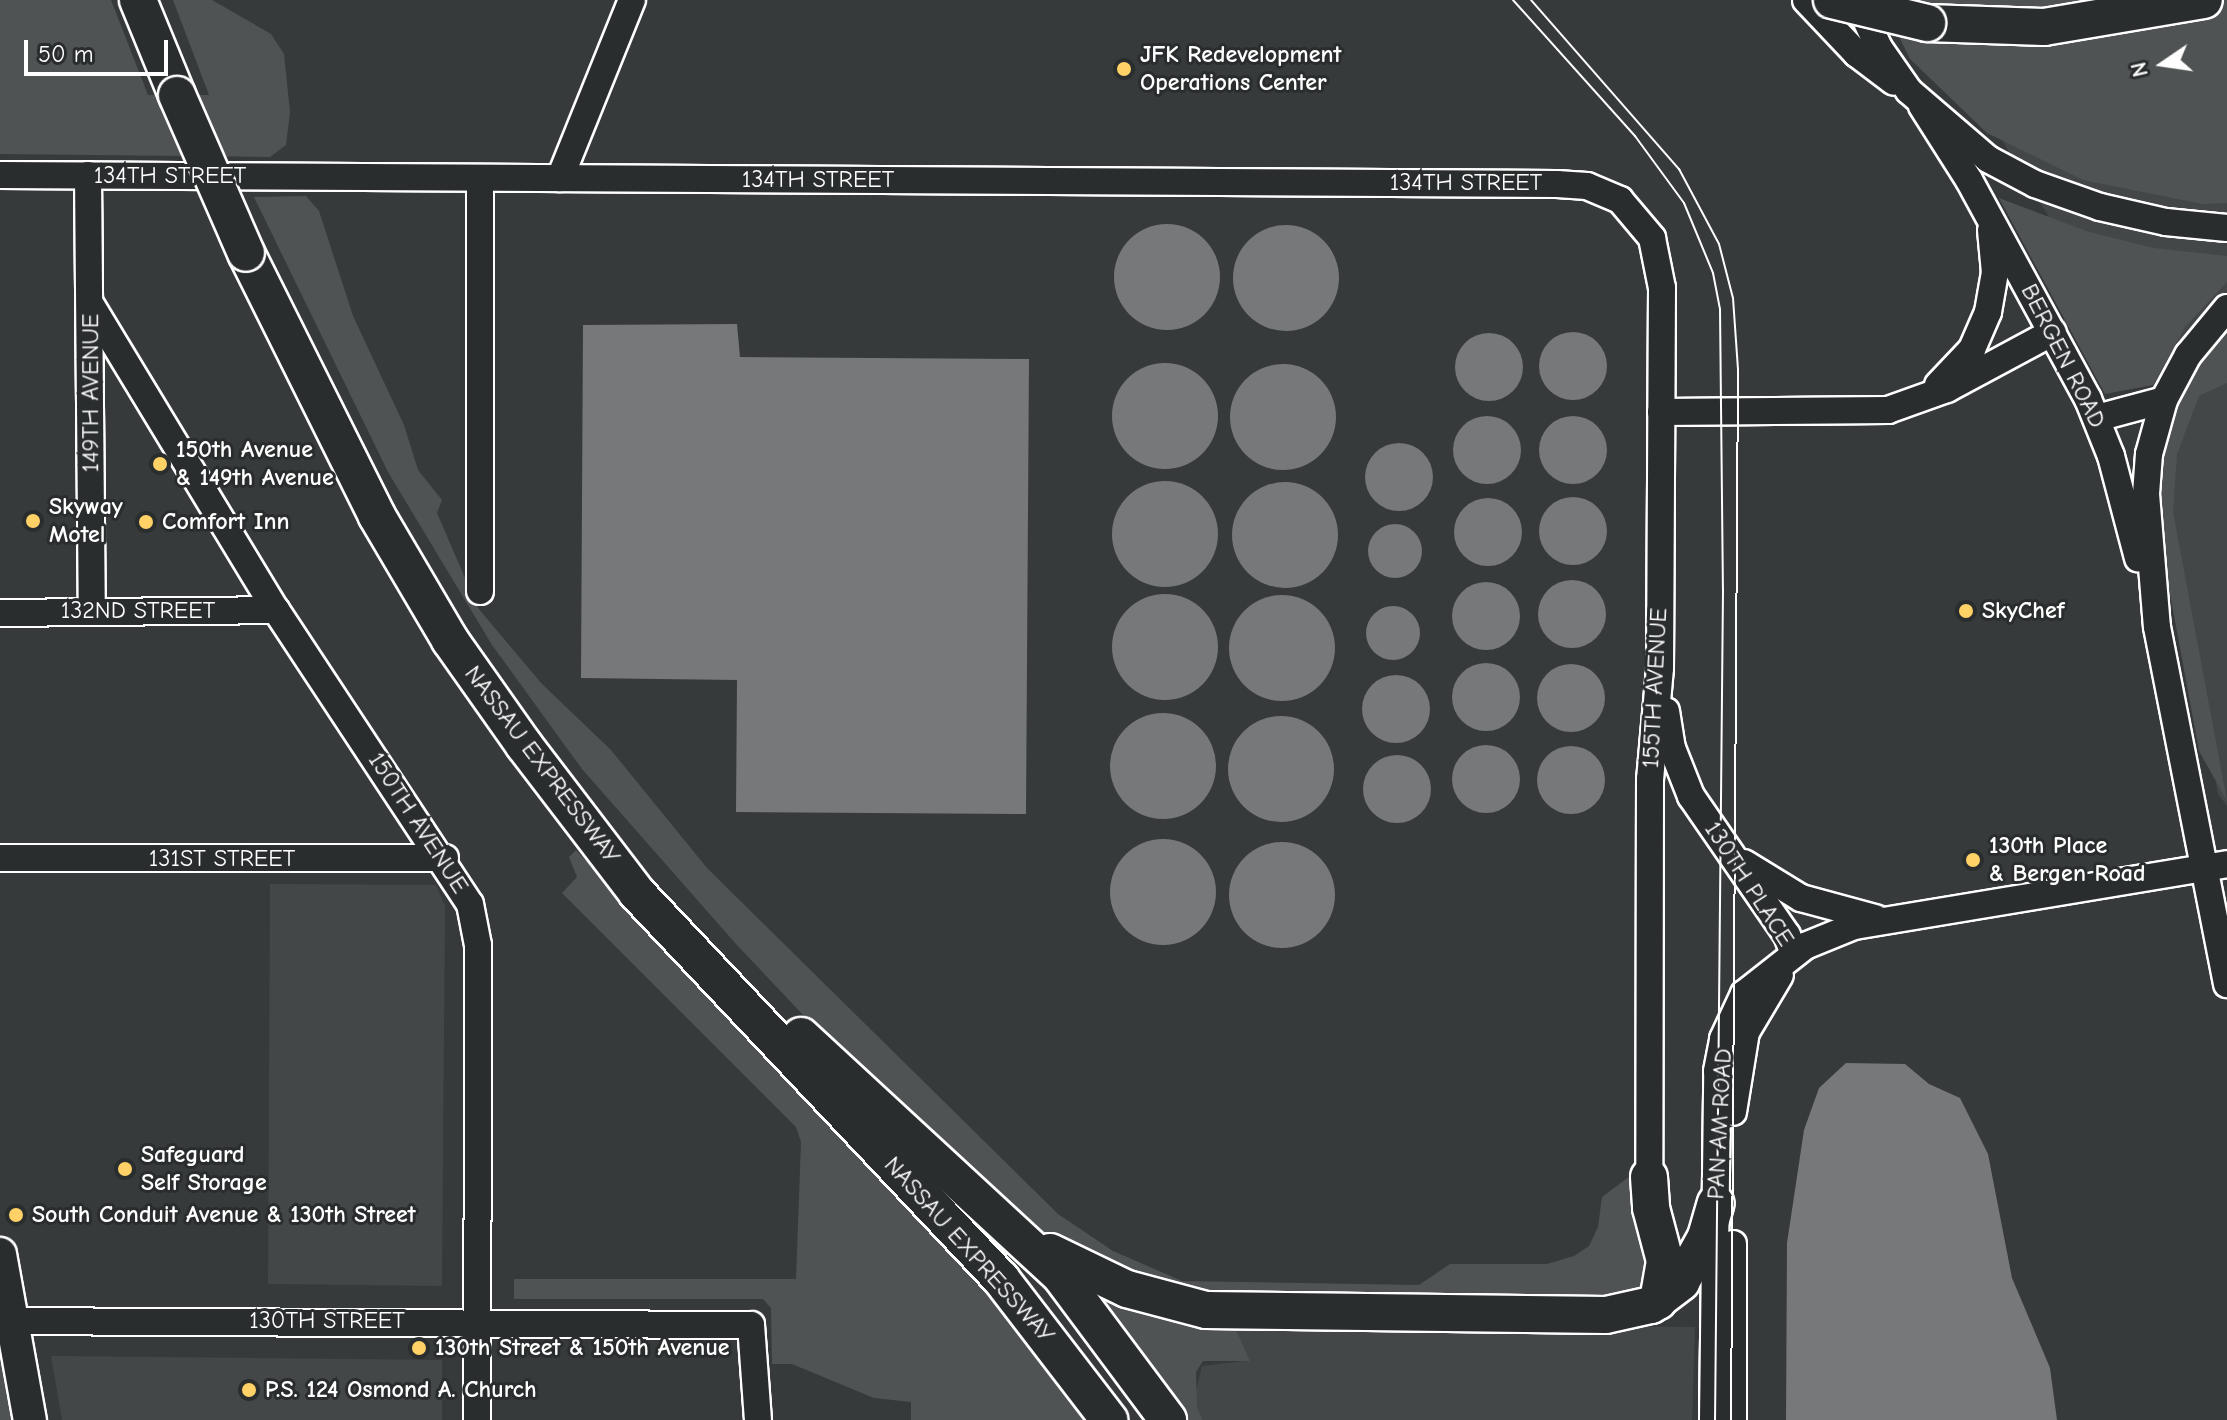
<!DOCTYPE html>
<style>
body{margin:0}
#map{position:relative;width:2227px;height:1420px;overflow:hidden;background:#373a3b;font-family:"Comic Neue",sans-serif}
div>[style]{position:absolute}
.built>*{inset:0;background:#444748}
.green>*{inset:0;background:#505354}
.water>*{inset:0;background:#767879}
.round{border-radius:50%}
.roads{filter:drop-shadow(2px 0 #fff) drop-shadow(-2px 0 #fff) drop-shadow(0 2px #fff) drop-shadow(0 -2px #fff)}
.minor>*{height:26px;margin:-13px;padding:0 13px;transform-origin:13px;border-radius:13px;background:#2a2d2e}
.major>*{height:32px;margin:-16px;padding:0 16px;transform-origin:16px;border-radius:16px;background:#2a2d2e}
.highway>*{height:36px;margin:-18px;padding:0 18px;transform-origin:18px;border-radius:18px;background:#2a2d2e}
.tram>*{height:2px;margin:-1px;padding:0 1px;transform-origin:1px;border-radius:1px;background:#fff}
.bridges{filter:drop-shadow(2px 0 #fff) drop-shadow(-2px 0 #fff) drop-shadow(0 2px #fff) drop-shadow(0 -2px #fff)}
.highway-bridge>*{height:36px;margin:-18px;padding:0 18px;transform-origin:18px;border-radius:18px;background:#2a2d2e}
.dots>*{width:22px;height:22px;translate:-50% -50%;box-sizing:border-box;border:4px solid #2a2d2e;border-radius:50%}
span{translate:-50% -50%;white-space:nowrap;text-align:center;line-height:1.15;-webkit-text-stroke:6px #2a2d2e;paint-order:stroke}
.poi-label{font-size:24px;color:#fff;font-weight:700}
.left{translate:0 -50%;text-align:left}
.street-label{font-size:24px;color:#fff}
.north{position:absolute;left:2123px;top:24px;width:80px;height:80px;-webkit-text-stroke:6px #2a2d2e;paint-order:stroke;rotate:257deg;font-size:22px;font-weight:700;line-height:32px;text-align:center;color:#fff}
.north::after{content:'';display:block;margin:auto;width:28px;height:36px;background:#fff;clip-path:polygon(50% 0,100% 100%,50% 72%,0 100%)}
.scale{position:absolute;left:24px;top:40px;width:144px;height:36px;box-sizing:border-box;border:4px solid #fff;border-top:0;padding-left:10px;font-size:24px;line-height:28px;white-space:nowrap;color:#fff;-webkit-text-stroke:6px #2a2d2e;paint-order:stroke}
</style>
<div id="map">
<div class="built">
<div style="clip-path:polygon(1916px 0,2227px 0,2227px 806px,2218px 794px,2165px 507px,2174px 421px)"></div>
<div style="clip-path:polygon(270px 884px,436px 885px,445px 906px,442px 1286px,268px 1284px)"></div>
<div style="clip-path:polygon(1230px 1324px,1695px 1327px,1692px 1420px,1200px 1420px,1193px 1404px,1202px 1366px,1244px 1361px)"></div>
<div style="clip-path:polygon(51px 1356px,442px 1360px,442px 1420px,62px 1420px)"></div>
</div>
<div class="green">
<div style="clip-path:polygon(0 0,111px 0,148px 95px,209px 95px,173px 0,212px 0,271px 34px,284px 54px,290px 112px,286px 145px,270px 157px,0 154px)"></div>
<div style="clip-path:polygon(1881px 0,2227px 0,2227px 203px,2203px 204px,2083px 180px,1987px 133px,1910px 59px)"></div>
<div style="clip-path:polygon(306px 196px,319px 211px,353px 316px,404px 425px,418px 470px,442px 500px,437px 513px,478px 608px,542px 684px,611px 750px,707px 868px,1058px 1214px,1113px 1251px,1182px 1281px,1419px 1285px,1450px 1264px,1547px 1264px,1574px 1256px,1589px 1246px,1598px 1227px,1602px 1197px,1641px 1168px,1653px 1277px,1639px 1292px,1613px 1301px,1260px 1301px,1165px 1287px,1059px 1242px,1019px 1216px,840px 1054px,736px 944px,582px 769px,492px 645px,388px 472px,254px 197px)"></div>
<div style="clip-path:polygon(1999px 198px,2086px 231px,2154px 248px,2227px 256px,2227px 282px,2185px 327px,2153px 385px,2105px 394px)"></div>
<div style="clip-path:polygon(2227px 318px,2227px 383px,2199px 396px,2177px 454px,2173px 512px,2227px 801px,2199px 751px,2161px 545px,2157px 485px,2167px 421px,2198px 350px)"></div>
<div style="clip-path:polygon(576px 850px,1006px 1308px,1093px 1420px,911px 1420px,911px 1402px,874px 1398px,792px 1364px,772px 1364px,771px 1308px,763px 1299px,514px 1299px,514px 1279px,796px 1279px,801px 1142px,796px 1127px,562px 893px,577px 877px,569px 857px)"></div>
<div style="clip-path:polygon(1076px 1271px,1235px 1328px,1250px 1361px,1203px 1361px,1196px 1372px,1197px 1408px,1203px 1420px,1185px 1420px,1155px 1371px)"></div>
<div style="clip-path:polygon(0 1359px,2px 1361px,13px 1420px,0 1420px)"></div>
</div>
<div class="water">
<div class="round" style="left:1114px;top:224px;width:106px;height:106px"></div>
<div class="round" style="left:1233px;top:225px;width:106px;height:106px"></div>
<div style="clip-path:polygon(737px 324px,740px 357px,1029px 359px,1026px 814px,736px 812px,737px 680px,581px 678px,583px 325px)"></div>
<div class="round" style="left:1539px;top:332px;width:68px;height:68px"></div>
<div class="round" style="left:1455px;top:333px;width:68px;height:68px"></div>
<div class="round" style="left:1112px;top:363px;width:106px;height:106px"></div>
<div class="round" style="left:1230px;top:364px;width:106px;height:106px"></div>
<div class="round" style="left:1453px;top:416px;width:68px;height:68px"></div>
<div class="round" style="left:1539px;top:416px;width:68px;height:68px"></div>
<div class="round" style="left:1365px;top:443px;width:68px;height:68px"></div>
<div class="round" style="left:1112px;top:481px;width:106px;height:106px"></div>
<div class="round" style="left:1232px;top:482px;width:106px;height:106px"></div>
<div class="round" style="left:1539px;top:497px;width:68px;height:68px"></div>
<div class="round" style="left:1454px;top:498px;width:68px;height:68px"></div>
<div class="round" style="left:1368px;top:524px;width:54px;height:54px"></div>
<div class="round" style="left:1538px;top:580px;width:68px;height:68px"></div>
<div class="round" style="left:1452px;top:582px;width:68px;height:68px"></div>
<div class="round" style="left:1112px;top:594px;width:106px;height:106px"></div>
<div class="round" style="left:1229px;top:595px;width:106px;height:106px"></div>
<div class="round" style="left:1366px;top:606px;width:54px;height:54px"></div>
<div class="round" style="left:1452px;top:663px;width:68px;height:68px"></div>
<div class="round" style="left:1537px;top:664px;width:68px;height:68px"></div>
<div class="round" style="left:1362px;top:675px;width:68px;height:68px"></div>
<div class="round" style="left:1110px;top:713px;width:106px;height:106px"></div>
<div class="round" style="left:1228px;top:716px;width:106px;height:106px"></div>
<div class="round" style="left:1452px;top:745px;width:68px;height:68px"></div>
<div class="round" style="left:1537px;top:746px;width:68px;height:68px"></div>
<div class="round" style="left:1363px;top:755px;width:68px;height:68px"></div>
<div class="round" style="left:1110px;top:839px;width:106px;height:106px"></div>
<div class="round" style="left:1229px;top:842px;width:106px;height:106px"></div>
<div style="clip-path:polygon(1846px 1063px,1905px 1064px,1929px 1084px,1960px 1098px,1988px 1154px,2012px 1278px,2050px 1368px,2057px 1420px,1786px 1420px,1787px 1243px,1804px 1130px,1819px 1088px)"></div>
</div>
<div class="roads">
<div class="minor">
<div style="left:1806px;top:0;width:74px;rotate:46.6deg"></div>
<div style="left:1857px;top:54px;width:46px;rotate:37.1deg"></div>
<div style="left:1857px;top:0;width:53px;rotate:65.4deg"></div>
<div style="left:1879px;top:48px;width:52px;rotate:55.1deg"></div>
<div style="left:1909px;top:91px;width:104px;rotate:40.7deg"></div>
<div style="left:1988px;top:159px;width:53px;rotate:28deg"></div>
<div style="left:2035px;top:184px;width:69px;rotate:19.5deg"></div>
<div style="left:2100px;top:207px;width:68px;rotate:12.8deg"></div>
<div style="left:2166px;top:222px;width:61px;rotate:5.6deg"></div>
<div style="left:1922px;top:106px;width:88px;rotate:57.6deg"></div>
<div style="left:1969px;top:180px;width:249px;rotate:61.5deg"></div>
<div style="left:2088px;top:399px;width:61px;rotate:68deg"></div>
<div style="left:2111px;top:456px;width:106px;rotate:75.2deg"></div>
<div style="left:0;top:175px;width:1557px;rotate:0.33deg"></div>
<div style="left:1557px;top:184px;width:30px;rotate:4deg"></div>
<div style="left:1587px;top:186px;width:36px;rotate:23deg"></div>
<div style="left:1620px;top:200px;width:50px;rotate:49.9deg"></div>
<div style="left:1652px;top:238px;width:51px;rotate:78.7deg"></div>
<div style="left:1662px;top:288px;width:380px;rotate:90.3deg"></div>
<div style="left:1660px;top:668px;width:111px;rotate:95.1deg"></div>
<div style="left:1650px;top:779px;width:398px;rotate:90.1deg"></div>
<div style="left:88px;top:175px;width:436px;rotate:89.5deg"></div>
<div style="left:560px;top:178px;width:192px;rotate:-68deg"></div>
<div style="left:91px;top:305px;width:357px;rotate:58.8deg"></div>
<div style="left:276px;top:610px;width:352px;rotate:56.6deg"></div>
<div style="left:470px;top:904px;width:42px;rotate:79deg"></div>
<div style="left:478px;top:945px;width:475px;rotate:90.1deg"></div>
<div style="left:2227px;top:308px;width:61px;rotate:129.7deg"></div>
<div style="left:2188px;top:355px;width:51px;rotate:118.1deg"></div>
<div style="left:2164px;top:400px;width:56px;rotate:105.5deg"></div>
<div style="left:2149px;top:454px;width:40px;rotate:94.3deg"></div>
<div style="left:2146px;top:494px;width:133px;rotate:85.3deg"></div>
<div style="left:2157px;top:627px;width:364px;rotate:78.9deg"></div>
<div style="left:1938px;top:385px;width:50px;rotate:-46.6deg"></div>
<div style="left:1972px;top:349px;width:40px;rotate:-66.6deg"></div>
<div style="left:1988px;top:312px;width:40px;rotate:-80deg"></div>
<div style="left:1995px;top:273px;width:43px;rotate:-95.3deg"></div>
<div style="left:1661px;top:412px;width:227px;rotate:-0.5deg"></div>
<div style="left:1888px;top:410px;width:63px;rotate:-19.6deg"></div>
<div style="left:1947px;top:389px;width:120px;rotate:-28.3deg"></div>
<div style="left:2097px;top:418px;width:69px;rotate:-15deg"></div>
<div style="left:480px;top:591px;width:413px;rotate:-90deg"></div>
<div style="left:0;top:613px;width:276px;rotate:-0.6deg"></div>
<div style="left:1666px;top:711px;width:37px;rotate:81deg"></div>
<div style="left:1672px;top:748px;width:52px;rotate:68.4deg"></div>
<div style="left:1691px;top:796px;width:169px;rotate:55.4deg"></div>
<div style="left:1787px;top:935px;width:20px;rotate:70deg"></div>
<div style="left:0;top:858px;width:445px"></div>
<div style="left:1744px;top:863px;width:67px;rotate:31.6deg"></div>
<div style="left:1801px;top:898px;width:77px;rotate:15.1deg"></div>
<div style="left:1733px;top:1112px;width:81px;rotate:-80.8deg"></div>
<div style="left:1746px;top:1032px;width:66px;rotate:-59.2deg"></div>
<div style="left:1733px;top:1244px;width:176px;rotate:90deg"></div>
<div style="left:0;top:1321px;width:751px;rotate:0.31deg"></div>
<div style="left:751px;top:1325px;width:95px;rotate:85.8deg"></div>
<div style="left:1713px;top:1420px;width:349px;rotate:-89.3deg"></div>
<div style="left:1717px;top:1071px;width:33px;rotate:-79deg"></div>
<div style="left:1723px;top:1039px;width:50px;rotate:-65deg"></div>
<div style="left:1744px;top:994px;width:78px;rotate:-38.2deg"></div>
<div style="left:1805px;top:946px;width:53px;rotate:-22.2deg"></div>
<div style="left:1854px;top:926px;width:378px;rotate:-9.4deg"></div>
</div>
<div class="major">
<div style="left:0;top:1254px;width:169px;rotate:79.8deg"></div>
</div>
<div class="highway">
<div style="left:138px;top:0;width:103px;rotate:67.7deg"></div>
<div style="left:1927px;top:23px;width:117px;rotate:2deg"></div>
<div style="left:2044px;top:27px;width:162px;rotate:-9.6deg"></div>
<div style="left:246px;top:253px;width:294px;rotate:63.5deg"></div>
<div style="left:377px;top:516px;width:144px;rotate:59.5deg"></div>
<div style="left:450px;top:640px;width:128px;rotate:54.8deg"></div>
<div style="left:524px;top:745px;width:186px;rotate:52.6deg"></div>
<div style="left:637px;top:893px;width:531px;rotate:46.68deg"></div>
<div style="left:1001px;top:1279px;width:178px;rotate:52.5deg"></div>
<div style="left:801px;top:1036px;width:352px;rotate:42.7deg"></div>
<div style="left:1060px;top:1275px;width:181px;rotate:53.3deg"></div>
<div style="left:1649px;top:1177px;width:31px;rotate:86deg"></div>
<div style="left:1651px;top:1208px;width:55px;rotate:75.2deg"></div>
<div style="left:1665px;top:1261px;width:41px;rotate:99.9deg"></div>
<div style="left:1050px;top:1252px;width:85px;rotate:25.7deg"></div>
<div style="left:1127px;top:1289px;width:82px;rotate:14.9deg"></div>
<div style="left:1206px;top:1310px;width:400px;rotate:0.7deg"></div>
<div style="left:1606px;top:1315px;width:46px;rotate:-12.5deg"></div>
<div style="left:1651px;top:1305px;width:38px;rotate:-37deg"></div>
<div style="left:1681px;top:1282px;width:51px;rotate:-60.9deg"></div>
<div style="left:1706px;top:1237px;width:35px;rotate:-74deg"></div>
</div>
</div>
<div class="tram">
<div style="left:1513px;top:0;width:183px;rotate:48.1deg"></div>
<div style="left:1635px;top:136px;width:83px;rotate:53.8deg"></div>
<div style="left:1684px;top:203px;width:76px;rotate:67.5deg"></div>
<div style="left:1713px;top:273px;width:37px;rotate:79deg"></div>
<div style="left:1720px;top:309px;width:281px;rotate:89.4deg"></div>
<div style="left:1723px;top:590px;width:830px;rotate:90.55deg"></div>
<div style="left:1531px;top:0;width:225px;rotate:48.8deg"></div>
<div style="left:1679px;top:169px;width:85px;rotate:61.9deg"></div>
<div style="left:1719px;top:244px;width:56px;rotate:75.5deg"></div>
<div style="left:1733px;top:298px;width:71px;rotate:86deg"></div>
<div style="left:1738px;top:369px;width:1051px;rotate:90.38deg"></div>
</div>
<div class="bridges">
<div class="highway-bridge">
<div style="left:1832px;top:0;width:98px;rotate:13.6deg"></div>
<div style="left:177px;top:95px;width:172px;rotate:66.4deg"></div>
</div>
</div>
<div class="dots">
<div style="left:1124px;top:69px;background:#ffd166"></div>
<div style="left:160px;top:464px;background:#ffd166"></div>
<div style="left:33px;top:521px;background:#ffd166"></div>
<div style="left:146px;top:522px;background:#ffd166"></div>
<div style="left:1966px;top:611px;background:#ffd166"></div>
<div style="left:1973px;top:860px;background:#ffd166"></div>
<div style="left:125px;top:1169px;background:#ffd166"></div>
<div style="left:16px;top:1215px;background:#ffd166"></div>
<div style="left:419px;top:1348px;background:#ffd166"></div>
<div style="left:249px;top:1390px;background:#ffd166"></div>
</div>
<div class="poi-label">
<span class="left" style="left:1140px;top:69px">JFK Redevelopment<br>Operations Center</span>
<span class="left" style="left:176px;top:464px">150th Avenue<br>&amp; 149th Avenue</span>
<span class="left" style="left:49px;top:521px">Skyway<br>Motel</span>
<span class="left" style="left:162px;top:522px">Comfort Inn</span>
<span class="left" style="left:1982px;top:611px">SkyChef</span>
<span class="left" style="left:1989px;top:860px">130th Place<br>&amp; Bergen Road</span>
<span class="left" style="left:141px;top:1169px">Safeguard<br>Self Storage</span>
<span class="left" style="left:32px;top:1215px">South Conduit Avenue &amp; 130th Street</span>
<span class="left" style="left:435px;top:1348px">130th Street &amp; 150th Avenue</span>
<span class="left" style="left:265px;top:1390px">P.S. 124 Osmond A. Church</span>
</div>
<div class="street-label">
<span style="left:170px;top:176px">134TH STREET</span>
<span style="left:818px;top:180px">134TH STREET</span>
<span style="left:1466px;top:183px">134TH STREET</span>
<span style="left:2063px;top:356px;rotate:63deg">BERGEN ROAD</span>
<span style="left:91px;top:393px;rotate:-90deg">149TH AVENUE</span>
<span style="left:138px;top:611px">132ND STREET</span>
<span style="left:1655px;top:688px;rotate:-87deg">155TH AVENUE</span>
<span style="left:542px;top:765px;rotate:53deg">NASSAU EXPRESSWAY</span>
<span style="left:418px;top:823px;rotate:57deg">150TH AVENUE</span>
<span style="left:222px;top:859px">131ST STREET</span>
<span style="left:1749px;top:884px;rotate:57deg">130TH PLACE</span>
<span style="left:1720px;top:1124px;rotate:-87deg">PAN AM ROAD</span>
<span style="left:969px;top:1250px;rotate:48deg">NASSAU EXPRESSWAY</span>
<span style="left:327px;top:1321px">130TH STREET</span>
</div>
<div class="north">N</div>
<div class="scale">50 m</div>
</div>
